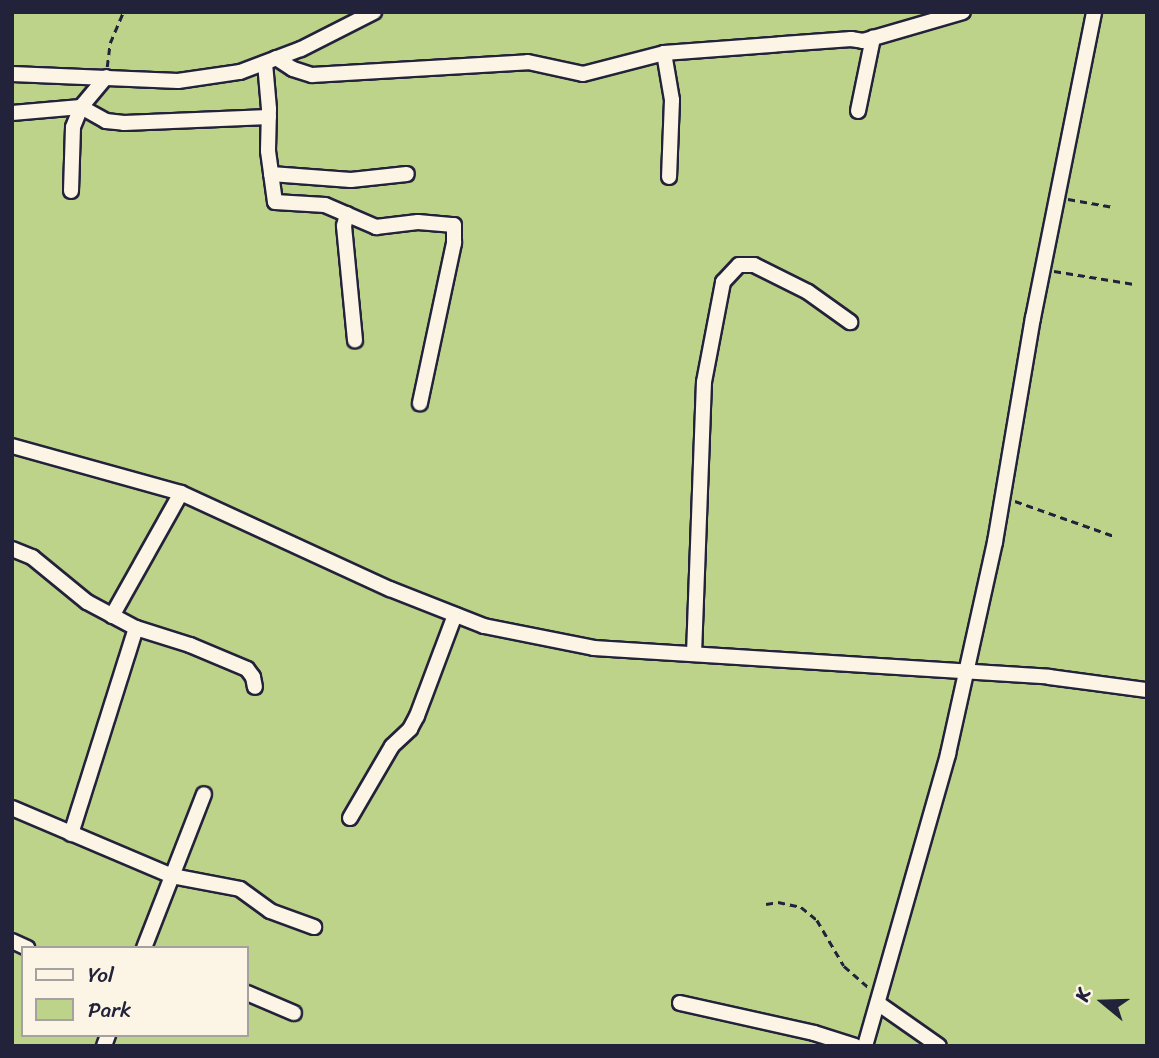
<!DOCTYPE html>
<style>
body{margin:0}
#map{position:relative;width:1159px;height:1058px;overflow:hidden;background:#fcf5e5;font-family:Sriracha,sans-serif}
div>[style]{position:absolute}
.green>*{inset:0;background:#bdd389}
.path>*{height:2.5px;margin-top:-1.25px;transform-origin:0;background:repeating-linear-gradient(90deg,#22223b 0 7px,transparent 0 12px)}
.roads{filter:drop-shadow(2px 0 #22223b) drop-shadow(-2px 0 #22223b) drop-shadow(0 2px #22223b) drop-shadow(0 -2px #22223b)}
.minor>*{height:14px;margin:-7px;padding:0 7px;transform-origin:7px;border-radius:7px;background:#fcf5e5}
span{translate:-50% -50%;white-space:nowrap;text-align:center;line-height:1.15;-webkit-text-stroke:5px #fcf5e5;paint-order:stroke}
.frame{position:absolute;inset:0;border:14px solid #22223b;pointer-events:none}
.legend{position:absolute;left:21px;top:946px;width:228px;height:91px;box-sizing:border-box;background:#fcf5e5;border:2px solid #a5a1a1;margin:0;padding:9px 12px;list-style:none;font-size:21px;color:#22223b}
.legend li{display:flex;align-items:center;gap:14px;height:35px}
.legend b{width:35px;border:2px solid #a5a1a1}
.north{position:absolute;left:1068px;top:967px;width:70px;height:70px;-webkit-text-stroke:5px #fcf5e5;paint-order:stroke;rotate:289deg;font-size:19px;font-weight:700;line-height:28px;text-align:center;color:#22223b}
.north::after{content:'';display:block;margin:auto;width:24px;height:32px;background:#22223b;clip-path:polygon(50% 0,100% 100%,50% 72%,0 100%)}
</style>
<div id="map">
<div class="green">
<div style="clip-path:polygon(evenodd,12px 12px,1147px 12px,1147px 1046px,12px 1046px,12px 12px,23px 948px,247px 948px,247px 1035px,23px 1035px,23px 948px)"></div>
</div>
<div class="path">
<div style="left:107px;top:67px;width:24px;rotate:-83deg"></div>
<div style="left:110px;top:43px;width:34px;rotate:-67deg"></div>
<div style="left:1068px;top:199px;width:46px;rotate:10.1deg"></div>
<div style="left:1054px;top:271px;width:81px;rotate:9.2deg"></div>
<div style="left:1015px;top:501px;width:105px;rotate:19.5deg"></div>
<div style="left:766px;top:904px;width:12px;rotate:-9deg"></div>
<div style="left:778px;top:902px;width:24px;rotate:12deg"></div>
<div style="left:801px;top:907px;width:21px;rotate:39deg"></div>
<div style="left:817px;top:920px;width:53px;rotate:59.6deg"></div>
<div style="left:844px;top:966px;width:33px;rotate:41deg"></div>
</div>
<div class="roads">
<div class="minor">
<div style="left:664px;top:53px;width:48px;rotate:80.3deg"></div>
<div style="left:672px;top:100px;width:77px;rotate:92.2deg"></div>
<div style="left:276px;top:58px;width:20px;rotate:33deg"></div>
<div style="left:293px;top:69px;width:20px;rotate:18deg"></div>
<div style="left:312px;top:75px;width:216px;rotate:-3.4deg"></div>
<div style="left:528px;top:62px;width:56px;rotate:12.3deg"></div>
<div style="left:583px;top:74px;width:84px;rotate:-14.5deg"></div>
<div style="left:664px;top:53px;width:188px;rotate:-4.3deg"></div>
<div style="left:851px;top:39px;width:12px;rotate:9deg"></div>
<div style="left:863px;top:41px;width:104px;rotate:-16.2deg"></div>
<div style="left:265px;top:63px;width:46px;rotate:85deg"></div>
<div style="left:269px;top:109px;width:42px;rotate:91.4deg"></div>
<div style="left:268px;top:151px;width:51px;rotate:82.2deg"></div>
<div style="left:275px;top:202px;width:50px;rotate:3.4deg"></div>
<div style="left:325px;top:205px;width:56px;rotate:23.3deg"></div>
<div style="left:376px;top:227px;width:42px;rotate:-6.8deg"></div>
<div style="left:418px;top:222px;width:36px;rotate:5deg"></div>
<div style="left:454px;top:225px;width:18px;rotate:90deg"></div>
<div style="left:454px;top:243px;width:164px;rotate:102deg"></div>
<div style="left:12px;top:74px;width:166px;rotate:2.4deg"></div>
<div style="left:178px;top:81px;width:63px;rotate:-8.3deg"></div>
<div style="left:240px;top:72px;width:65px;rotate:-20.7deg"></div>
<div style="left:301px;top:49px;width:82px;rotate:-26.9deg"></div>
<div style="left:858px;top:111px;width:75px;rotate:-78.4deg"></div>
<div style="left:12px;top:113px;width:69px;rotate:-5deg"></div>
<div style="left:81px;top:107px;width:29px;rotate:29deg"></div>
<div style="left:106px;top:121px;width:18px;rotate:6deg"></div>
<div style="left:124px;top:123px;width:145px;rotate:-2.4deg"></div>
<div style="left:271px;top:174px;width:80px;rotate:4.3deg"></div>
<div style="left:351px;top:180px;width:56px;rotate:-6.1deg"></div>
<div style="left:71px;top:191px;width:64px;rotate:-88.2deg"></div>
<div style="left:73px;top:127px;width:22px;rotate:-68deg"></div>
<div style="left:81px;top:107px;width:39px;rotate:-50deg"></div>
<div style="left:347px;top:214px;width:12px;rotate:104deg"></div>
<div style="left:344px;top:226px;width:115px;rotate:84.5deg"></div>
<div style="left:12px;top:446px;width:175px;rotate:15.5deg"></div>
<div style="left:181px;top:493px;width:230px;rotate:24.7deg"></div>
<div style="left:390px;top:589px;width:101px;rotate:21.5deg"></div>
<div style="left:484px;top:626px;width:112px;rotate:11.3deg"></div>
<div style="left:594px;top:648px;width:456px;rotate:3.6deg"></div>
<div style="left:1049px;top:677px;width:99px;rotate:7.6deg"></div>
<div style="left:12px;top:549px;width:22px;rotate:22deg"></div>
<div style="left:32px;top:557px;width:71px;rotate:39.3deg"></div>
<div style="left:87px;top:602px;width:55px;rotate:28deg"></div>
<div style="left:136px;top:628px;width:57px;rotate:17.5deg"></div>
<div style="left:190px;top:645px;width:62px;rotate:22.8deg"></div>
<div style="left:247px;top:669px;width:10px;rotate:53deg"></div>
<div style="left:253px;top:677px;width:10px;rotate:79deg"></div>
<div style="left:112px;top:616px;width:141px;rotate:-60.7deg"></div>
<div style="left:694px;top:654px;width:272px;rotate:-87.9deg"></div>
<div style="left:704px;top:382px;width:102px;rotate:-79.2deg"></div>
<div style="left:723px;top:282px;width:23px;rotate:-47deg"></div>
<div style="left:739px;top:265px;width:15px"></div>
<div style="left:754px;top:265px;width:60px;rotate:26.6deg"></div>
<div style="left:808px;top:292px;width:52px;rotate:35.5deg"></div>
<div style="left:12px;top:808px;width:174px;rotate:23deg"></div>
<div style="left:172px;top:876px;width:69px;rotate:10.8deg"></div>
<div style="left:240px;top:889px;width:37px;rotate:36deg"></div>
<div style="left:270px;top:911px;width:47px;rotate:20deg"></div>
<div style="left:350px;top:818px;width:83px;rotate:-59.7deg"></div>
<div style="left:392px;top:746px;width:25px;rotate:-43deg"></div>
<div style="left:410px;top:729px;width:15px;rotate:-62deg"></div>
<div style="left:417px;top:716px;width:108px;rotate:-69.4deg"></div>
<div style="left:71px;top:834px;width:216px;rotate:-72.5deg"></div>
<div style="left:12px;top:941px;width:17px;rotate:25deg"></div>
<div style="left:144px;top:948px;width:165px;rotate:-68.7deg"></div>
<div style="left:247px;top:993px;width:51px;rotate:23.1deg"></div>
<div style="left:680px;top:1003px;width:137px;rotate:12.6deg"></div>
<div style="left:814px;top:1033px;width:43px;rotate:17.6deg"></div>
<div style="left:879px;top:1004px;width:73px;rotate:35deg"></div>
<div style="left:104px;top:1046px;width:12px;rotate:-70deg"></div>
<div style="left:865px;top:1046px;width:304px;rotate:-74.1deg"></div>
<div style="left:948px;top:754px;width:217px;rotate:-77.5deg"></div>
<div style="left:995px;top:542px;width:227px;rotate:-80.4deg"></div>
<div style="left:1033px;top:318px;width:312px;rotate:-78.7deg"></div>
</div>
</div>
<div class="frame"></div>
<ul class="legend">
<li><b style="height:9px;background:#fcf5e5"></b>Yol</li>
<li><b style="height:19px;background:#bdd389"></b>Park</li>
</ul>
<div class="north">K</div>
</div>
